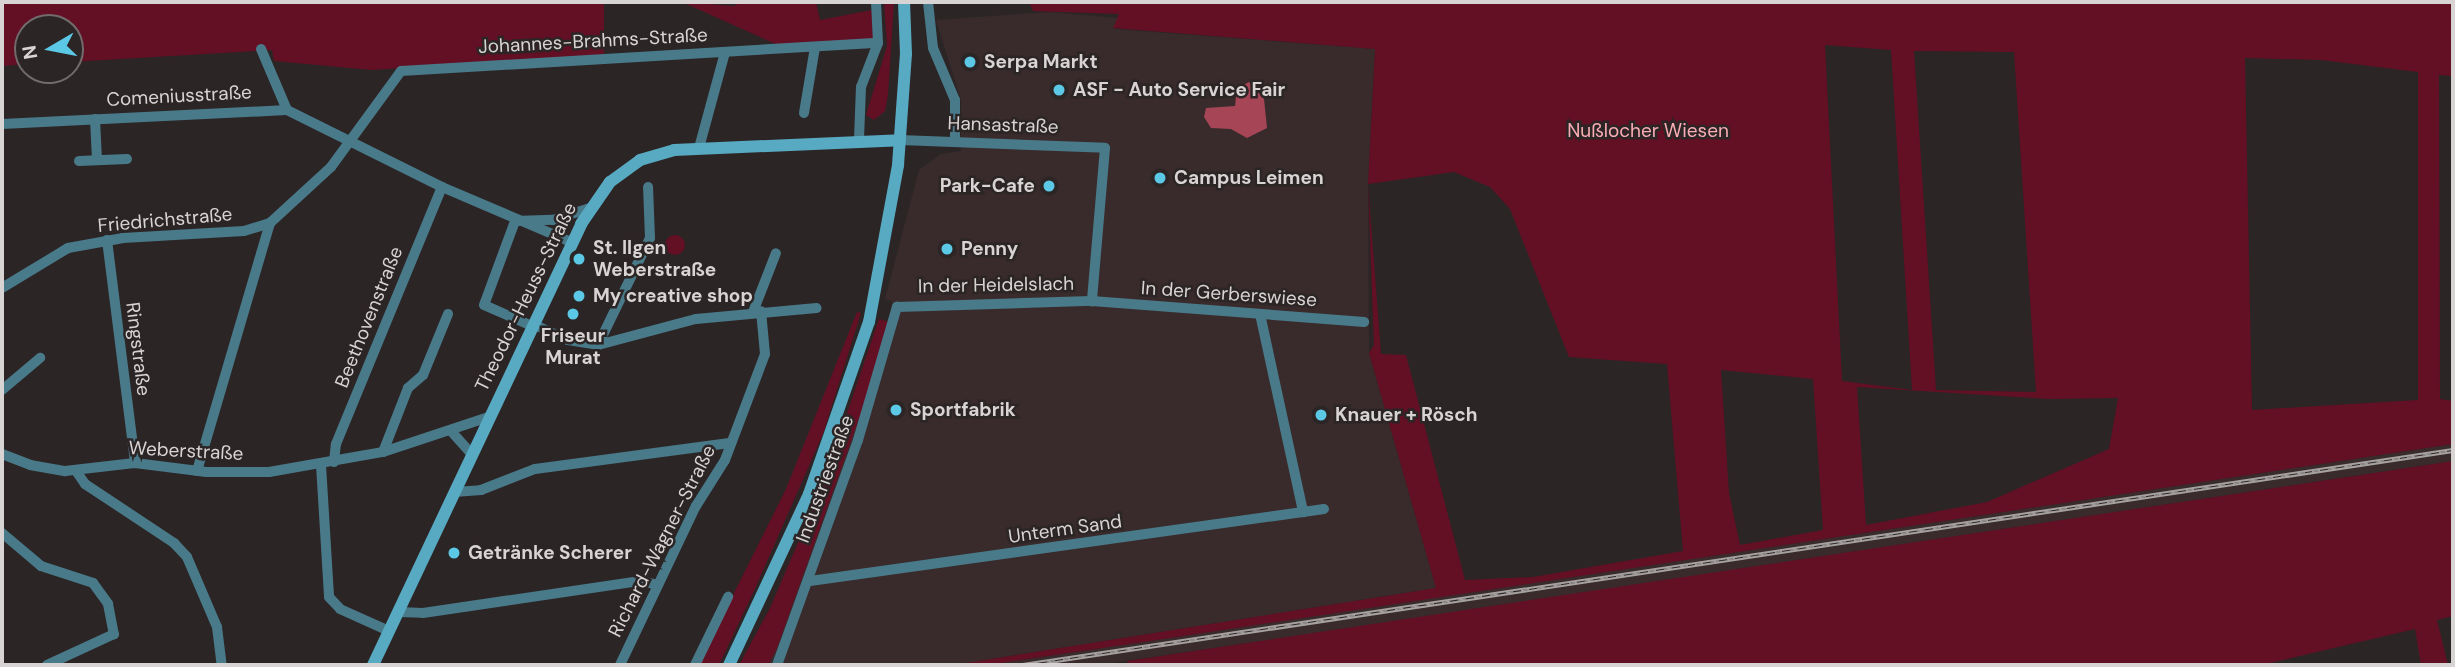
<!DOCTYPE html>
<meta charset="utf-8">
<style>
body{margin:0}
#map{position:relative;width:2455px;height:667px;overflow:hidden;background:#2c2526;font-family:"DM Sans",sans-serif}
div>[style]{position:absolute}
.built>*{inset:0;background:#392b2c}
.green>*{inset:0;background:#630f24}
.round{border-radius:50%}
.water>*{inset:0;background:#a64555}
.street>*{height:10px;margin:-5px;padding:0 5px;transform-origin:5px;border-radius:5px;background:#497a89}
.secondary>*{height:12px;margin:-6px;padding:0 6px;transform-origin:6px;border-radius:6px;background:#57aac1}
.rail>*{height:5px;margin-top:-2.5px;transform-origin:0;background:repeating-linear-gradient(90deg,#2c2526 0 8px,#a6a1a1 0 16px);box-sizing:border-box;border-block:2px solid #a6a1a1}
.dots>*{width:19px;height:19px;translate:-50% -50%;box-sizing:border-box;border:4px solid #2c2526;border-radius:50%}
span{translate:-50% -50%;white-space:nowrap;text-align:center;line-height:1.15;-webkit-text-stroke:5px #2c2526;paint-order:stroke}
.street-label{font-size:19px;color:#d9d4d4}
.poi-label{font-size:19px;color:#d9d4d4;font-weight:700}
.left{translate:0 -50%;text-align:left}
.right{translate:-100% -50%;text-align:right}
.park-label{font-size:19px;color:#fcacb4}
.frame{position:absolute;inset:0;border:4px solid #d9d4d4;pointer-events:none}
.north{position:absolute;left:14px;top:14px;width:70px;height:70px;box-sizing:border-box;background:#2c2526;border:2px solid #716b6c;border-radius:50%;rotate:260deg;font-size:19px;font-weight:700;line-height:28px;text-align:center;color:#d9d4d4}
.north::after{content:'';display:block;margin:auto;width:24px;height:32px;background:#5bc8e6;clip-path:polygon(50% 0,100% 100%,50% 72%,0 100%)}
</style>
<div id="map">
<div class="built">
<div style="clip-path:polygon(1049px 12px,1118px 18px,1114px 29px,1375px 49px,1368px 183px,1369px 353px,1436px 588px,953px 665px,769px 665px,889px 322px,892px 301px,885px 299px,919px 170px,941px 154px,961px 151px,961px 100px,936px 20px)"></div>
<div style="clip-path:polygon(2453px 444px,2453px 461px,1391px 622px,1098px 665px,988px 665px)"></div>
</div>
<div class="green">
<div style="clip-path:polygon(2px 2px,604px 2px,604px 55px,372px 70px,274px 61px,272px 50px,70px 62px,70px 28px,28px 28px,28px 64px,2px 66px)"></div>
<div style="clip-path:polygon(682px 2px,734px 6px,740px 2px,816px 2px,820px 20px,872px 10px,873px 39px,780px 46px)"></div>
<div style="clip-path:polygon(884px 2px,894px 2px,888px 95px,885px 111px,874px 120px,866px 115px,887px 46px)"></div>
<div style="clip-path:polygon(evenodd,1029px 2px,2453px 2px,2453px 76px,2439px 75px,2440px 399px,2453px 401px,2453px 444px,1157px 640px,988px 665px,953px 665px,1436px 588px,1369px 353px,1374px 345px,1368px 184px,1375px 49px,1113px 28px,1119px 14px,1033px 11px,1029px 2px,1825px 45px,1891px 50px,1912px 390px,1842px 381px,1825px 45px,1029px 2px,1914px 51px,2014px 52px,2036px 392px,1936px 390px,1914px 51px,1029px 2px,2245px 58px,2321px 60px,2418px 72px,2418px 400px,2252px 410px,2245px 58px,1029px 2px,1454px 172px,1490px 187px,1510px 209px,1569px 357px,1667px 364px,1683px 551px,1533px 577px,1465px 580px,1406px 355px,1381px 354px,1368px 184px,1454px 172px,1029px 2px,1721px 370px,1813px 379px,1823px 530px,1740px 545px,1729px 493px,1721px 370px,1029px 2px,1857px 387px,2050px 399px,2118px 398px,2109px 449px,1987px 502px,1866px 525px,1857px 387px)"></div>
<div class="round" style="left:665px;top:235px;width:20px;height:20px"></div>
<div style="clip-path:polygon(857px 312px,861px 313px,823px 434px,754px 591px,719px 665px,698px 665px,786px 489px)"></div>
<div style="clip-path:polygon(879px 319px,889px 322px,876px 371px,777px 648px,768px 665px,739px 665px,770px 608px,823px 484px)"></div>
<div style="clip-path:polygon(2453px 461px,2453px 616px,2437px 620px,2448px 665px,2421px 665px,2415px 629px,2261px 665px,1128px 665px,1127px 661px)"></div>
</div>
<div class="water">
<div style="clip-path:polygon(1249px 82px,1264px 99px,1267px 128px,1247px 138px,1231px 129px,1211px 128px,1204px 117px,1206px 108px,1235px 106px,1237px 88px)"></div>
</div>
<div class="street">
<div style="left:928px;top:2px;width:46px;rotate:83.8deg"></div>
<div style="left:933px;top:48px;width:56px;rotate:67.1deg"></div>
<div style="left:955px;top:100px;width:40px;rotate:90deg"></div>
<div style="left:261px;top:49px;width:66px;rotate:66.9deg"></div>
<div style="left:804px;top:113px;width:67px;rotate:-80.5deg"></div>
<div style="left:95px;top:119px;width:41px;rotate:87.2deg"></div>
<div style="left:2px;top:124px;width:285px;rotate:-2.8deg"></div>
<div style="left:287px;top:110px;width:173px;rotate:26.4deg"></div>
<div style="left:442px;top:187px;width:142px;rotate:23.1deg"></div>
<div style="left:859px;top:139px;width:52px;rotate:-87.8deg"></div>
<div style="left:861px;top:87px;width:47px;rotate:-68.9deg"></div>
<div style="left:878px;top:43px;width:41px;rotate:-92.8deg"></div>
<div style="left:900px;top:140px;width:205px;rotate:2.2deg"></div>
<div style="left:1105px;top:148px;width:154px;rotate:94.9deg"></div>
<div style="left:699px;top:148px;width:99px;rotate:-74.8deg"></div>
<div style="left:79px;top:161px;width:48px;rotate:-2.4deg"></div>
<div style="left:107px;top:240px;width:225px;rotate:82.8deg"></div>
<div style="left:2px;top:288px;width:77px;rotate:-31.2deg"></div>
<div style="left:68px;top:248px;width:56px;rotate:-10.3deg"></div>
<div style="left:123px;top:238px;width:121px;rotate:-3.3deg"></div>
<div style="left:244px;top:231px;width:27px;rotate:-17deg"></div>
<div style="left:270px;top:223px;width:83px;rotate:-42.6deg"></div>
<div style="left:331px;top:167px;width:119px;rotate:-53.9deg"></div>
<div style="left:401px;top:71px;width:478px;rotate:-3.4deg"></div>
<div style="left:753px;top:312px;width:63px;rotate:-68.7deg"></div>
<div style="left:1260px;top:314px;width:203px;rotate:77.7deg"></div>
<div style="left:533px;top:324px;width:38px;rotate:25deg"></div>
<div style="left:568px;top:340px;width:30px;rotate:9deg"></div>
<div style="left:598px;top:345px;width:101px;rotate:-14.9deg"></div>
<div style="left:696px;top:319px;width:121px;rotate:-5.2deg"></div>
<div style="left:532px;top:326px;width:52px;rotate:-156.4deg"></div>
<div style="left:484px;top:305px;width:90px;rotate:-69.7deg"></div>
<div style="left:515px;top:221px;width:38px;rotate:-2deg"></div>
<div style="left:553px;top:220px;width:38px;rotate:-18deg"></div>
<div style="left:598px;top:345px;width:119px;rotate:-64.1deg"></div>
<div style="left:650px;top:238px;width:51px;rotate:-92.2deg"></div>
<div style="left:2px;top:390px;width:50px;rotate:-40.1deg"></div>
<div style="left:451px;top:431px;width:31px;rotate:48deg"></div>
<div style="left:383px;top:452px;width:69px;rotate:-68.7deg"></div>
<div style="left:408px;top:388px;width:20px;rotate:-41deg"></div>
<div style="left:423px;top:375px;width:66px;rotate:-67.7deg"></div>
<div style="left:2px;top:454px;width:30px;rotate:21deg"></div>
<div style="left:30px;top:465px;width:36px;rotate:10deg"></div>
<div style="left:65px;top:471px;width:70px;rotate:-6.5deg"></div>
<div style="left:135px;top:463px;width:72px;rotate:7.2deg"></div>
<div style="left:206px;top:472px;width:63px"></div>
<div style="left:269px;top:472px;width:116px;rotate:-10deg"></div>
<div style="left:383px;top:452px;width:112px;rotate:-18.3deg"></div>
<div style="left:334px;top:462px;width:18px;rotate:-84deg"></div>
<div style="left:336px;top:444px;width:278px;rotate:-67.6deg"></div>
<div style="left:321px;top:465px;width:132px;rotate:86.5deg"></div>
<div style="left:329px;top:597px;width:16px;rotate:47deg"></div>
<div style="left:340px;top:609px;width:54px;rotate:24.2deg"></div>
<div style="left:76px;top:471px;width:16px;rotate:55deg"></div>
<div style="left:85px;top:484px;width:107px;rotate:33.5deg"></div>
<div style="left:174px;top:543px;width:19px;rotate:47deg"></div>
<div style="left:187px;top:557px;width:76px;rotate:66.8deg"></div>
<div style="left:217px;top:627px;width:38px;rotate:83deg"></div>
<div style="left:197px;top:471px;width:259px;rotate:-73.6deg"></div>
<div style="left:454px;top:492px;width:27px;rotate:-4deg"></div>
<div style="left:481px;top:490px;width:58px;rotate:-21.3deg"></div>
<div style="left:535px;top:469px;width:198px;rotate:-7.6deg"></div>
<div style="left:2px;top:533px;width:51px;rotate:40.2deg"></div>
<div style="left:41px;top:566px;width:55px;rotate:18.1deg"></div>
<div style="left:93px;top:583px;width:26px;rotate:54deg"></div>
<div style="left:108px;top:604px;width:31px;rotate:79deg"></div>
<div style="left:114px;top:634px;width:74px;rotate:155.2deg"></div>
<div style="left:810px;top:581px;width:519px;rotate:-7.97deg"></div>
<div style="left:398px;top:612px;width:25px;rotate:2deg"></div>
<div style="left:423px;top:613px;width:220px;rotate:-8.4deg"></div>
<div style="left:641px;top:581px;width:17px;rotate:13deg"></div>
<div style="left:620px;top:665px;width:176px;rotate:-64.5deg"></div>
<div style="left:696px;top:506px;width:54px;rotate:-57.8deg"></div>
<div style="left:725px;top:460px;width:113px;rotate:-69.3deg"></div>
<div style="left:765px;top:354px;width:43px;rotate:-95.3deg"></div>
<div style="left:695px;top:665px;width:76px;rotate:-64.1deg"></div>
<div style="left:777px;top:665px;width:239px;rotate:-70.2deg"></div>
<div style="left:858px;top:440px;width:139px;rotate:-73.7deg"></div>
<div style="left:897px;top:307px;width:195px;rotate:-1.8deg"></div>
<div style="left:1092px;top:301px;width:273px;rotate:4.4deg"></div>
</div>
<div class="secondary">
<div style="left:373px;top:665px;width:488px;rotate:-64.7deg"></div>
<div style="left:581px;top:224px;width:51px;rotate:-55.4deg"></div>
<div style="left:610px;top:182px;width:37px;rotate:-36deg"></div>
<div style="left:640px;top:160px;width:35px;rotate:-16deg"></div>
<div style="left:674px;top:150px;width:226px;rotate:-2.5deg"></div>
<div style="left:729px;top:665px;width:189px;rotate:-64.9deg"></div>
<div style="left:809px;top:494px;width:182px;rotate:-70.8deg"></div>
<div style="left:869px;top:322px;width:160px;rotate:-79.5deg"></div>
<div style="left:898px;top:165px;width:111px;rotate:-85.9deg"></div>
<div style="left:906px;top:54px;width:52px;rotate:-92.2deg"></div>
</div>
<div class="rail">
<div style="left:1023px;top:665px;width:1446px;rotate:-8.55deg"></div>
</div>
<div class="dots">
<div style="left:970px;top:62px;background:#5bc8e6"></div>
<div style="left:1059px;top:90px;background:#5bc8e6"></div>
<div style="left:1160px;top:178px;background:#5bc8e6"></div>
<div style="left:1049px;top:186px;background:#5bc8e6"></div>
<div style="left:947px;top:249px;background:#5bc8e6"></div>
<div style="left:579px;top:259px;background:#5bc8e6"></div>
<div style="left:579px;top:296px;background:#5bc8e6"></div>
<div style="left:573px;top:314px;background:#5bc8e6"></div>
<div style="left:896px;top:410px;background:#5bc8e6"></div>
<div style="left:1321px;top:415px;background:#5bc8e6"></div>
<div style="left:454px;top:553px;background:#5bc8e6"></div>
</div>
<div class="street-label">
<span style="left:593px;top:41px;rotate:-3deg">Johannes-Brahms-Straße</span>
<span style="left:179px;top:96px;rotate:-3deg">Comeniusstraße</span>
<span style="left:1003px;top:125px;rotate:2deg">Hansastraße</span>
<span style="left:165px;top:220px;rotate:-5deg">Friedrichstraße</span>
<span style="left:996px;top:285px;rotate:-1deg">In der Heidelslach</span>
<span style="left:1229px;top:294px;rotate:4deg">In der Gerberswiese</span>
<span style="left:526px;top:297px;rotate:-64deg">Theodor-Heuss-Straße</span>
<span style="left:369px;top:317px;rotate:-68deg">Beethovenstraße</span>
<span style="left:138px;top:349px;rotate:83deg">Ringstraße</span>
<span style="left:186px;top:451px;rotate:3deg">Weberstraße</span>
<span style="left:825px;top:479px;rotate:-70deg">Industriestraße</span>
<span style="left:1065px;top:529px;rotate:-8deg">Unterm Sand</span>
<span style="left:662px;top:541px;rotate:-63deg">Richard-Wagner-Straße</span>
</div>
<div class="poi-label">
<span class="left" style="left:984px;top:62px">Serpa Markt</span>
<span class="left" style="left:1073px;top:90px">ASF - Auto Service Fair</span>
<span class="left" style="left:1174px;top:178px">Campus Leimen</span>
<span class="right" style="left:1035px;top:186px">Park-Cafe</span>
<span class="left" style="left:593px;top:259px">St. Ilgen<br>Weberstraße</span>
<span class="left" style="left:961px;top:249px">Penny</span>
<span class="left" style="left:593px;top:296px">My creative shop</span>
<span style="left:573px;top:347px">Friseur<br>Murat</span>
<span class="left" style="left:910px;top:410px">Sportfabrik</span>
<span class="left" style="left:1335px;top:415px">Knauer + Rösch</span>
<span class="left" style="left:468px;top:553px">Getränke Scherer</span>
</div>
<div class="park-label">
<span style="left:1648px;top:131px">Nußlocher Wiesen</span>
</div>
<div class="frame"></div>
<div class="north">N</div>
</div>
